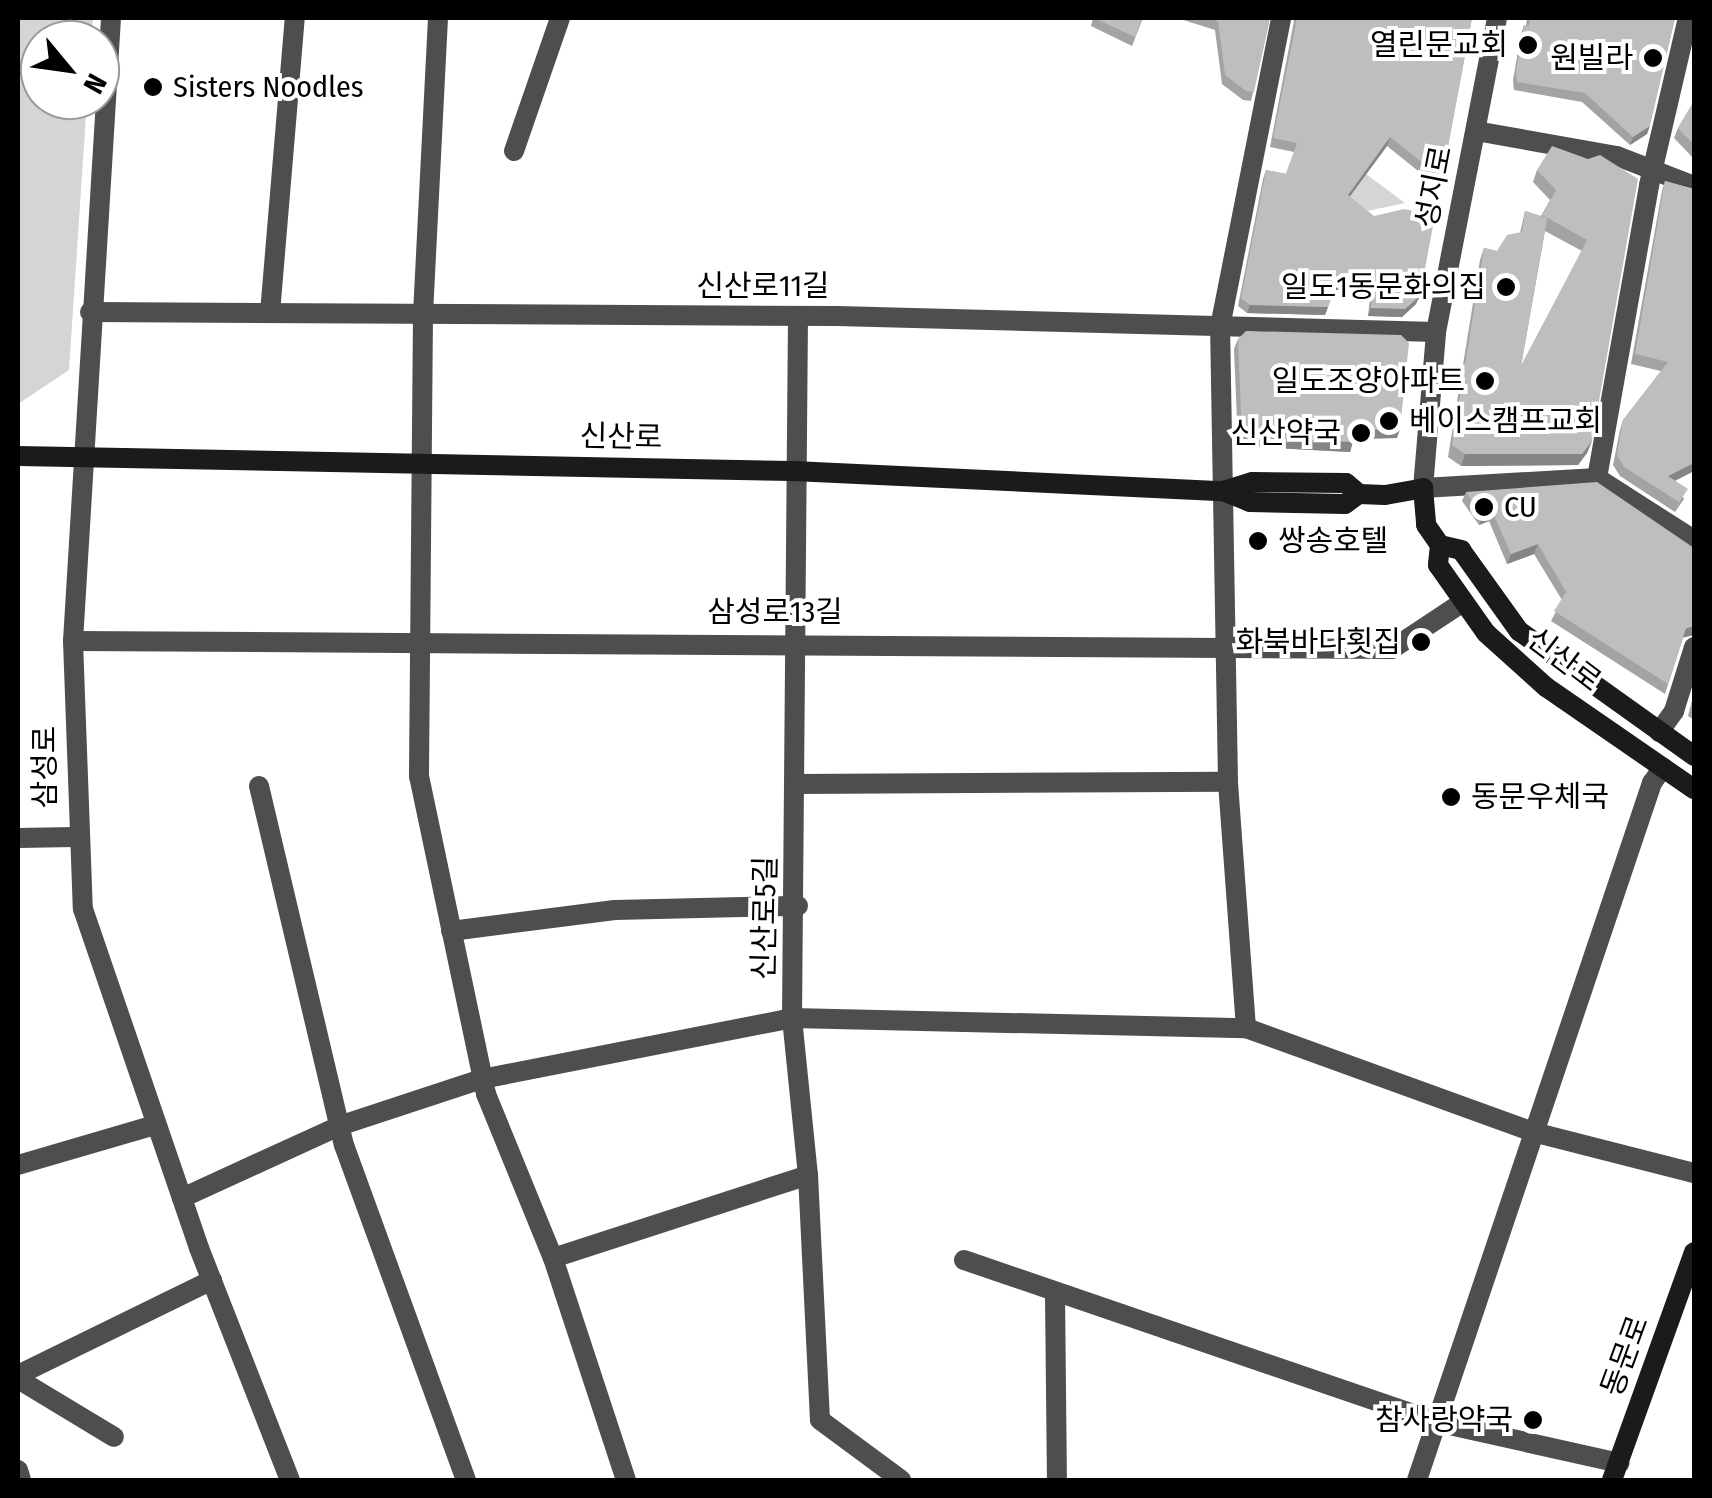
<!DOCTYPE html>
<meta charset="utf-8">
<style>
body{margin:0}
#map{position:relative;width:1712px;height:1498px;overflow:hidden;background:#fff;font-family:"Fira Sans Condensed","Noto Sans KR",sans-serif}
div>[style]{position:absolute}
.green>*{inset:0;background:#d5d5d5}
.minor>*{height:20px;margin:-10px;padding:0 10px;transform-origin:10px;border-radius:10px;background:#4e4e4e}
.tertiary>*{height:20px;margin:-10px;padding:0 10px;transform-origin:10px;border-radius:10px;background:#4e4e4e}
.secondary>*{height:20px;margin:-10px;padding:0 10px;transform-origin:10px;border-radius:10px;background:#1b1b1b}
.wall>*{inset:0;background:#a3a3a3}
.shaded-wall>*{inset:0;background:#858585}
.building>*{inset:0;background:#bebebe}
.dots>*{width:28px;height:28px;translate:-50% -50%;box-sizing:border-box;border:5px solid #fff;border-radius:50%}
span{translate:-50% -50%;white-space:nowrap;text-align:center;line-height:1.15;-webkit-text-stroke:8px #fff;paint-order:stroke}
.poi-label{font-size:30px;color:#000}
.right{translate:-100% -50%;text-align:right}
.left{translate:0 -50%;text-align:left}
.street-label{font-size:30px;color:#000}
.frame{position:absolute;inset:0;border:20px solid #000;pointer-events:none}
.north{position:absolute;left:20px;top:20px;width:100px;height:100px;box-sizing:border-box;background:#fff;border:2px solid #999;border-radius:50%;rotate:119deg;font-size:28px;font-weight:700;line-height:40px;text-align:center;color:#000}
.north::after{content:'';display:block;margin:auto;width:35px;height:45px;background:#000;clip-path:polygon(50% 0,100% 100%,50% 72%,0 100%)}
</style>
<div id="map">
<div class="green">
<div style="clip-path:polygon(18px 18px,93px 18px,91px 40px,40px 40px,40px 100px,87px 100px,69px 370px,18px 404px)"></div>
<div style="clip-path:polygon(1366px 174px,1405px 203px,1358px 213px,1344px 203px)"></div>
</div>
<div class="minor">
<div style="left:438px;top:18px;width:296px;rotate:92.9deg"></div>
<div style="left:423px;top:314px;width:462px;rotate:90.5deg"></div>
<div style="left:419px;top:776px;width:325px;rotate:78.1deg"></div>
<div style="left:486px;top:1094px;width:177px;rotate:67.8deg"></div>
<div style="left:553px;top:1258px;width:234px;rotate:71.8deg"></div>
<div style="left:1476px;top:131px;width:143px;rotate:10.1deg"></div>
<div style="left:1617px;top:156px;width:83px;rotate:21.3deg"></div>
<div style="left:514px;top:151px;width:141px;rotate:-70.9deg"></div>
<div style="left:90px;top:312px;width:747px;rotate:0.31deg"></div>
<div style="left:837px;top:316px;width:599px;rotate:1.53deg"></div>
<div style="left:270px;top:313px;width:296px;rotate:-85.2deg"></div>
<div style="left:798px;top:316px;width:702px;rotate:90.49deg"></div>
<div style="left:792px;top:1018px;width:158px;rotate:84.2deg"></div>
<div style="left:808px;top:1175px;width:245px;rotate:87.2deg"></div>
<div style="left:820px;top:1420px;width:101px;rotate:36.5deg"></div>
<div style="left:1597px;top:478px;width:298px;rotate:-79.9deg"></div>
<div style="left:1649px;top:185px;width:171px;rotate:-76.9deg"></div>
<div style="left:1423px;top:488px;width:174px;rotate:-3.3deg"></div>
<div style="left:1597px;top:478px;width:115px;rotate:32.6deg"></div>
<div style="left:73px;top:641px;width:1319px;rotate:0.35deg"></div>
<div style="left:1392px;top:649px;width:85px;rotate:-33.5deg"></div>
<div style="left:1659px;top:732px;width:26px;rotate:-54deg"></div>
<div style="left:1674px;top:711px;width:67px;rotate:-72.6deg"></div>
<div style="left:796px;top:784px;width:432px;rotate:-0.3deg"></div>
<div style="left:259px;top:786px;width:369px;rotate:76.7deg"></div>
<div style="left:344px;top:1145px;width:357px;rotate:70deg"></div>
<div style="left:18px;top:838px;width:57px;rotate:-1deg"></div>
<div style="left:451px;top:931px;width:165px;rotate:-7.3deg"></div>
<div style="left:615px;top:910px;width:183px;rotate:-1.3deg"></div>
<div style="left:1246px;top:1028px;width:247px;rotate:-94.2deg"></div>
<div style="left:1228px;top:782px;width:455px;rotate:-91deg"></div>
<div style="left:1220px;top:327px;width:315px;rotate:-78.8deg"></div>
<div style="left:18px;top:1165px;width:143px;rotate:-16.3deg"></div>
<div style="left:182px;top:1198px;width:173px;rotate:-24.6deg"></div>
<div style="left:339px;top:1126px;width:151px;rotate:-18.2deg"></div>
<div style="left:482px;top:1079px;width:316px;rotate:-11.1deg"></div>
<div style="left:792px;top:1018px;width:454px;rotate:1.3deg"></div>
<div style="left:1246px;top:1028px;width:305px;rotate:19.9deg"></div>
<div style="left:1533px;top:1132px;width:166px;rotate:14.3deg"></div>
<div style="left:553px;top:1258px;width:268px;rotate:-18deg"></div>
<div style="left:964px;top:1260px;width:499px;rotate:18.9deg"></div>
<div style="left:1436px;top:1422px;width:188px;rotate:12.6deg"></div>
<div style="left:1055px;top:1294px;width:186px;rotate:89.4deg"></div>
<div style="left:18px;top:1375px;width:216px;rotate:-26.1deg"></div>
<div style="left:18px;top:1379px;width:112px;rotate:31.1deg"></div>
<div style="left:18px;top:1470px;width:10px;rotate:73deg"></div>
<div style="left:1417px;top:1480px;width:736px;rotate:-71.37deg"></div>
<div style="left:1652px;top:783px;width:19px;rotate:-55deg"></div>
</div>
<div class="tertiary">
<div style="left:111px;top:18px;width:624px;rotate:93.49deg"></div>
<div style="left:73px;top:641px;width:268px;rotate:87.9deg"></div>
<div style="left:83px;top:909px;width:358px;rotate:71.1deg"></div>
<div style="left:199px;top:1248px;width:249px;rotate:68.6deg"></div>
<div style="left:1423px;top:488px;width:157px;rotate:-85.2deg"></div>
<div style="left:1436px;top:332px;width:320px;rotate:-79deg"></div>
</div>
<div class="secondary">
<div style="left:18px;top:456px;width:775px;rotate:1.11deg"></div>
<div style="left:793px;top:471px;width:430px;rotate:2.7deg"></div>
<div style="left:1223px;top:491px;width:29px;rotate:22deg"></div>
<div style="left:1250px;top:502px;width:95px;rotate:1.2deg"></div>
<div style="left:1345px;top:504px;width:17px;rotate:-36deg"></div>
<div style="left:1223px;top:491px;width:31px;rotate:-17deg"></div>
<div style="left:1253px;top:482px;width:93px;rotate:0.6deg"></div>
<div style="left:1346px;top:483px;width:17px;rotate:40deg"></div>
<div style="left:1359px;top:494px;width:26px;rotate:2deg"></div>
<div style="left:1385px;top:495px;width:39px;rotate:-10deg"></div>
<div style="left:1423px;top:488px;width:37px;rotate:85deg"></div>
<div style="left:1426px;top:525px;width:24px;rotate:55deg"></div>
<div style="left:1440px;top:545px;width:20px;rotate:96deg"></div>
<div style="left:1438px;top:565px;width:83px;rotate:54.8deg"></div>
<div style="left:1486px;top:633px;width:81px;rotate:42deg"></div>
<div style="left:1546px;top:687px;width:180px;rotate:34.6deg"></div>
<div style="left:1440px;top:545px;width:22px;rotate:13deg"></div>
<div style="left:1461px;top:550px;width:100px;rotate:54.4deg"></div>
<div style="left:1519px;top:631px;width:215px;rotate:35.5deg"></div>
<div style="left:1612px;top:1480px;width:242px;rotate:-70.2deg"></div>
</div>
<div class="wall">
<div style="clip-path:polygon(1093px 18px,1143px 18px,1132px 46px,1091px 26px)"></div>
<div style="clip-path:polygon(1177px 18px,1270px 18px,1251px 101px,1243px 100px,1222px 84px,1215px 30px)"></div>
<div style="clip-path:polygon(1293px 18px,1472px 18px,1442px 178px,1438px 187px,1387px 146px,1350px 196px,1416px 304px,1402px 317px,1368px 316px,1371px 287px,1333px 293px,1325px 315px,1247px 313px,1238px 306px,1263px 179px,1266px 170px,1286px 174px,1294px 152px,1270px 147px,1294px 21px)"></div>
<div style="clip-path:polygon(1527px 18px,1675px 18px,1647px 134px,1630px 145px,1582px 102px,1514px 90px,1513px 80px,1521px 34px,1524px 25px,1526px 26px)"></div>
<div style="clip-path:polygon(1694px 101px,1694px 159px,1674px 138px,1678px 128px)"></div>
<div style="clip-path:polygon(evenodd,1588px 159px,1592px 441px,1587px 453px,1578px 465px,1461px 466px,1448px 457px,1480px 260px,1484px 248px,1497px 251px,1520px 233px,1525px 211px,1541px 216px,1550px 200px,1533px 182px,1537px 170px,1588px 159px,1545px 231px,1582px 251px,1521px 366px,1545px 231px)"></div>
<div style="clip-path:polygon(1665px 181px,1694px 189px,1694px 471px,1675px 481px,1684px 499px,1675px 512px,1620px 476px,1613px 465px,1620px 430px,1623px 420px,1661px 371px,1631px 364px,1662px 191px)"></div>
<div style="clip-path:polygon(1238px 339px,1397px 438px,1353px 439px,1350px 452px,1238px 446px,1234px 349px)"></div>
<div style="clip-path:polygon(1466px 492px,1683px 638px,1665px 694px,1551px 621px,1562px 600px,1534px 554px,1507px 564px,1489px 521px,1479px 525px,1462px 501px)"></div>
<div style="clip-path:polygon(1694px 693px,1694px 720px,1688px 716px)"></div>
</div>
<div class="shaded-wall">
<div style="clip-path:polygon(1650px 126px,1647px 134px,1630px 145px,1633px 137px)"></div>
<div style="clip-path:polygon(1390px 137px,1387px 146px,1345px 203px,1348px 195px)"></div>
<div style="clip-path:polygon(1374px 279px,1371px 287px,1332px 293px,1336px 284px)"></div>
<div style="clip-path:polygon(1420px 296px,1416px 304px,1402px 317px,1368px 316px,1371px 308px)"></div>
<div style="clip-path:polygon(1250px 305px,1328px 307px,1325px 315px,1247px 313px)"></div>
<div style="clip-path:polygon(1400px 429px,1397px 438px,1350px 439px,1354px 430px)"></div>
<div style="clip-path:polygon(1242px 437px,1353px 442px,1350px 452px,1238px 446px)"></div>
<div style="clip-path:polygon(1592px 441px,1587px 453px,1578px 465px,1461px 466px,1465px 454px)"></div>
<div style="clip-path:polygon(1694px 463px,1694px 471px,1664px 486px,1668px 476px)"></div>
<div style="clip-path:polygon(1492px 511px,1489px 521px,1479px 525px,1483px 516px)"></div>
<div style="clip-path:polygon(1538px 544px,1534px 554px,1507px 564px,1511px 554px)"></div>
<div style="clip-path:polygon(1694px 626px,1694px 635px,1682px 638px,1686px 628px)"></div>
</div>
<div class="building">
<div style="clip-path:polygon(1094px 18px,1142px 18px,1135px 37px)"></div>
<div style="clip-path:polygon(1206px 18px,1270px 18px,1254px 92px,1246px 91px,1225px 75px,1218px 21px)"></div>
<div style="clip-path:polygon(1297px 18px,1472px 18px,1442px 178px,1390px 137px,1348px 195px,1374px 216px,1404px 209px,1435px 215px,1420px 296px,1405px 309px,1371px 308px,1374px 279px,1336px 284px,1328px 307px,1250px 305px,1241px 298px,1266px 170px,1286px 174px,1297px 143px,1273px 138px)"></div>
<div style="clip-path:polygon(1530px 18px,1675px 18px,1650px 126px,1633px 137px,1585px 93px,1517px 82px,1516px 71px,1524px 25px,1529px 26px)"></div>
<div style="clip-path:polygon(1694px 101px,1694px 145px,1678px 128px)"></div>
<div style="clip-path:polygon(1552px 146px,1588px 159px,1600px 155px,1638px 179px,1592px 441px,1582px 454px,1465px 454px,1452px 445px,1484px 248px,1497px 251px,1507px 235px,1522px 232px,1525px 211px,1547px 218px,1521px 366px,1587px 240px,1542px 215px,1556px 190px,1537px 170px)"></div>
<div style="clip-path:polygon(1665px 181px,1694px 189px,1694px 463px,1668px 476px,1688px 489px,1679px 502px,1624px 467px,1617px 455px,1623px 420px,1668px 362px,1635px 354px)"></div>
<div style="clip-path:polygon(1246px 331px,1401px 335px,1409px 343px,1400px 429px,1354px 430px,1353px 442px,1242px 437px,1238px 339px)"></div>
<div style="clip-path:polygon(1597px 482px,1694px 548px,1694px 626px,1686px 628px,1668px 684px,1554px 611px,1566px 592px,1538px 544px,1511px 554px,1492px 511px,1483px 516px,1466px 492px)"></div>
</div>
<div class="dots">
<div style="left:1528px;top:45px;background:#000"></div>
<div style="left:1653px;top:58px;background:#000"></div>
<div style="left:153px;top:87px;background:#000"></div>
<div style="left:1506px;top:287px;background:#000"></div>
<div style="left:1485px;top:381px;background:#000"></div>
<div style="left:1389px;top:421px;background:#000"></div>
<div style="left:1361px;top:433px;background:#000"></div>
<div style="left:1484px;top:507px;background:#000"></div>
<div style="left:1258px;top:541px;background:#000"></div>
<div style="left:1421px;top:642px;background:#000"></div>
<div style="left:1451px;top:797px;background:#000"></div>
<div style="left:1533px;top:1420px;background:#000"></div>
</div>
<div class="poi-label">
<span class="right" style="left:1508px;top:45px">열린문교회</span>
<span class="right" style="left:1633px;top:58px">원빌라</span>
<span class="left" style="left:173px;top:87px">Sisters Noodles</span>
<span class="right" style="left:1486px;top:287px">일도1동문화의집</span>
<span class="right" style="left:1465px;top:381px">일도조양아파트</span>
<span class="left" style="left:1409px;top:421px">베이스캠프교회</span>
<span class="right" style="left:1341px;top:433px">신산약국</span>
<span class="left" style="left:1504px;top:507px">CU</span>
<span class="left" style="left:1278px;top:541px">쌍송호텔</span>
<span class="right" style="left:1401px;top:642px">화북바다횟집</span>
<span class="left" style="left:1471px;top:797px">동문우체국</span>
<span class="right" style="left:1513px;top:1420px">참사랑약국</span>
</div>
<div class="street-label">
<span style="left:1434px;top:187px;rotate:-79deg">성지로</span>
<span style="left:763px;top:286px">신산로11길</span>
<span style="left:621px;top:437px;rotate:1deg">신산로</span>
<span style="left:775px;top:612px">삼성로13길</span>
<span style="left:1564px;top:660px;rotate:37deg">신산로</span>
<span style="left:45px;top:767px;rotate:-90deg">삼성로</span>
<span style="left:765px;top:918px;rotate:-89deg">신산로5길</span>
<span style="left:1625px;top:1356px;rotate:-70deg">동문로</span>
</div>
<div class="frame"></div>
<div class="north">N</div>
</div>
